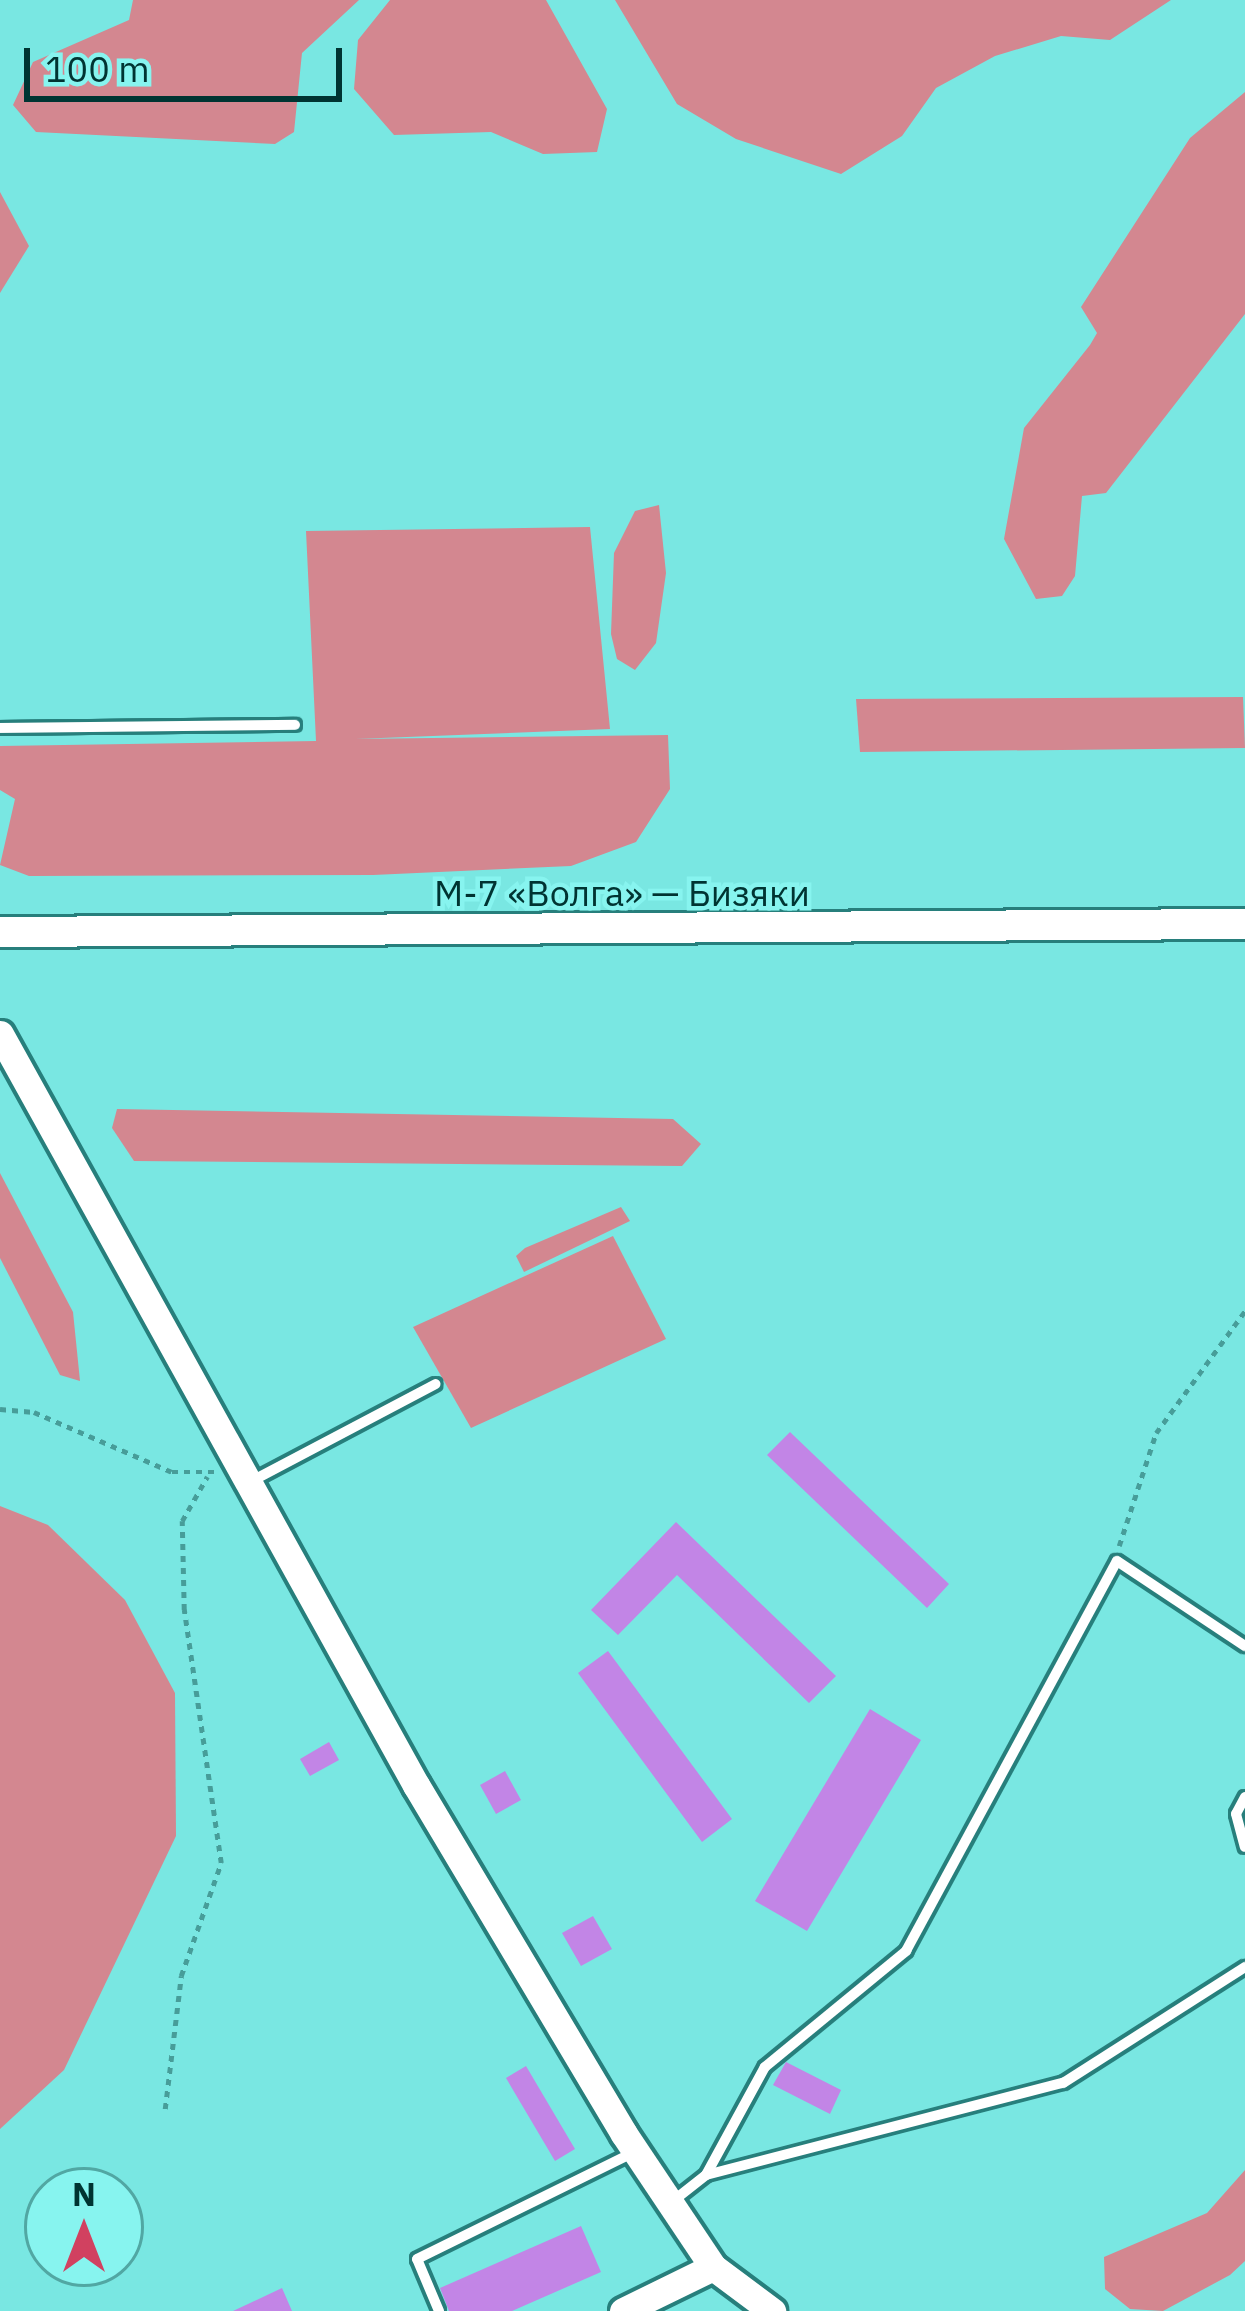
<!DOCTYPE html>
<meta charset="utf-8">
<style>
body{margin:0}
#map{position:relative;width:1245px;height:2311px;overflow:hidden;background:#79e7e2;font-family:"IBM Plex Sans",sans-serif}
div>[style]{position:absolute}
.green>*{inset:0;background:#d38790}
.building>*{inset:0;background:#c285e6}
.path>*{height:4.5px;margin-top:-2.25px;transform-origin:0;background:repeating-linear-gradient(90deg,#479d99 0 6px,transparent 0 12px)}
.roads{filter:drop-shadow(3px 0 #277f7c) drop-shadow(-3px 0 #277f7c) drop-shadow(0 3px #277f7c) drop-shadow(0 -3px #277f7c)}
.service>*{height:10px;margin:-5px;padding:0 5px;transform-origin:5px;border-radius:5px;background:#fff}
.tertiary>*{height:27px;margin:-13.5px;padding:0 13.5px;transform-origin:13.5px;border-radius:13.5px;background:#fff}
.secondary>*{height:30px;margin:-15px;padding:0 15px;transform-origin:15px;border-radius:15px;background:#fff}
span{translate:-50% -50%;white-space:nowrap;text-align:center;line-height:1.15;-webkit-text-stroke:9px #87f4ef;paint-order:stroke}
.street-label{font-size:36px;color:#003432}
.north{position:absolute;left:24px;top:2167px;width:120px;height:120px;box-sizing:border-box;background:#87f4ef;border:3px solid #51a7a3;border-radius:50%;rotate:0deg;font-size:33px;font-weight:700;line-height:48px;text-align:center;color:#003432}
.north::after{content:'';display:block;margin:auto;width:42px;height:54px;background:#d14160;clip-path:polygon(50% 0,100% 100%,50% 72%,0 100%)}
.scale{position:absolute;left:24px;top:48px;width:318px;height:54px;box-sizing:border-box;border:6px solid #003432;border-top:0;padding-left:15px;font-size:36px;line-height:42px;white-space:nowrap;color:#003432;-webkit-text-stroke:9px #87f4ef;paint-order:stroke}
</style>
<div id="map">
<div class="green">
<div style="clip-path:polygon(133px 0,359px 0,302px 53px,294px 132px,275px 144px,36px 132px,13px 105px,33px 62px,129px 20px)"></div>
<div style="clip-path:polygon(390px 0,546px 0,607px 109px,597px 152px,543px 154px,491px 132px,394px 135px,354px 89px,358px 40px)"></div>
<div style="clip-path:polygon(615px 0,1171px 0,1110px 40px,1061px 36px,995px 56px,936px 88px,902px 136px,841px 174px,736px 139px,677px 104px)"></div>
<div style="clip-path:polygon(1245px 92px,1245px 314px,1106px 493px,1082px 496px,1075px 576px,1062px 596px,1036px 599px,1004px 539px,1024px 428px,1090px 345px,1097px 333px,1081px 307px,1190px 138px)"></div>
<div style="clip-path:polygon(0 192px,29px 246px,0 293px)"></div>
<div style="clip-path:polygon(659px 505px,666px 573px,656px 643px,635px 670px,617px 659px,611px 634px,614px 553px,635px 511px)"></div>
<div style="clip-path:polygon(590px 527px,610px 729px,355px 739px,668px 735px,670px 789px,636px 842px,571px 866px,373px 875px,29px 876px,0 865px,15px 799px,0 790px,0 746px,316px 741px,306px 531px)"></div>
<div style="clip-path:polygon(1243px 697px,1245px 748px,860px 752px,856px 699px)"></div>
<div style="clip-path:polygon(117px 1109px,673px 1119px,701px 1144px,682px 1166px,134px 1161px,112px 1128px)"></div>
<div style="clip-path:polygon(0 1173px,73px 1312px,80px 1381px,60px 1375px,0 1258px)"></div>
<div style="clip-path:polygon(621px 1207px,630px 1221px,524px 1272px,516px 1256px,525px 1248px)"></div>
<div style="clip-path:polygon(613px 1236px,666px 1339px,471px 1428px,413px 1327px)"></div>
<div style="clip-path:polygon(0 1506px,48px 1525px,125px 1600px,175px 1693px,176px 1836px,64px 2070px,0 2129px)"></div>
<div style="clip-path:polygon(1245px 2170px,1245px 2261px,1230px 2275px,1163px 2311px,1130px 2309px,1105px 2289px,1104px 2257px,1207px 2213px)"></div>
</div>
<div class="building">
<div style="clip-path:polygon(790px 1432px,949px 1584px,927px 1608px,767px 1455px)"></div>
<div style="clip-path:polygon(676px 1522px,836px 1676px,809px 1703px,677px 1575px,618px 1635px,591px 1610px)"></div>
<div style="clip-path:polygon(608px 1651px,732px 1819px,702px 1842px,578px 1673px)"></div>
<div style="clip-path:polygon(870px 1709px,921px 1740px,807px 1931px,755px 1901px)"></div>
<div style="clip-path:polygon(329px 1742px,339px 1760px,310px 1776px,300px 1759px)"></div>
<div style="clip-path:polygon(505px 1771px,521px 1800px,496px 1814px,480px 1785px)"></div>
<div style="clip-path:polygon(593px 1916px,612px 1949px,581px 1966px,562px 1933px)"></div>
<div style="clip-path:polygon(786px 2062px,841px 2090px,830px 2114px,773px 2085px)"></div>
<div style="clip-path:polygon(526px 2066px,575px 2149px,555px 2161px,506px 2078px)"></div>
<div style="clip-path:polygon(581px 2226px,601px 2272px,512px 2311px,449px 2311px,440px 2288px)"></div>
<div style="clip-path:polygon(282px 2288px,292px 2311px,233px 2311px)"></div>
</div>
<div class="path">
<div style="left:0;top:1409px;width:34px;rotate:5deg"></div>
<div style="left:34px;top:1412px;width:150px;rotate:23.5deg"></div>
<div style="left:172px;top:1472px;width:48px"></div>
<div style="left:1119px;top:1546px;width:119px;rotate:-71.9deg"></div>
<div style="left:1156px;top:1433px;width:151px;rotate:-53.9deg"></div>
<div style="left:165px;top:2109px;width:134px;rotate:-83.1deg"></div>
<div style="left:181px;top:1976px;width:120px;rotate:-70.5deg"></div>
<div style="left:221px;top:1863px;width:256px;rotate:-98.3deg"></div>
<div style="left:184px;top:1610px;width:89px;rotate:-91.3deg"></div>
<div style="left:182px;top:1521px;width:51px;rotate:-60.4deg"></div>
</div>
<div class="roads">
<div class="service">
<div style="left:0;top:728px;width:295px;rotate:-0.6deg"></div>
<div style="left:248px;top:1483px;width:212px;rotate:-27.8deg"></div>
<div style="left:1245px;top:1797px;width:19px;rotate:118deg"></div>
<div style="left:1236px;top:1814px;width:34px;rotate:75deg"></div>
<div style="left:706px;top:2175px;width:123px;rotate:-61.4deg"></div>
<div style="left:765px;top:2067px;width:183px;rotate:-39.4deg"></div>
<div style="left:906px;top:1951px;width:443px;rotate:-61.6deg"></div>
<div style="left:1117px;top:1561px;width:154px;rotate:33.6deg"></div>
<div style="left:673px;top:2201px;width:42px;rotate:-38.2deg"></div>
<div style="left:706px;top:2175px;width:369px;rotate:-14.5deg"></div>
<div style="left:1063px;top:2083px;width:216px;rotate:-32.5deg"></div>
<div style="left:439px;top:2311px;width:56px;rotate:-112.9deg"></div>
<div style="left:417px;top:2259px;width:240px;rotate:-26.2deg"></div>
</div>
<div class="tertiary">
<div style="left:0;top:1034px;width:859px;rotate:61.02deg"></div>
<div style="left:416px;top:1785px;width:406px;rotate:59.2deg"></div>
<div style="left:624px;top:2134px;width:160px;rotate:56.2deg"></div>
<div style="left:713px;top:2267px;width:74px;rotate:36.7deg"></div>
<div style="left:623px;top:2311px;width:100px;rotate:-26.1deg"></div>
</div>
<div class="secondary">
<div style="left:0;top:932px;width:1245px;rotate:-0.37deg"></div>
</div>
</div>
<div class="street-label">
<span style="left:622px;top:893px">М-7 «Волга» — Бизяки</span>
</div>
<div class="north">N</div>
<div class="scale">100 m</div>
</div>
